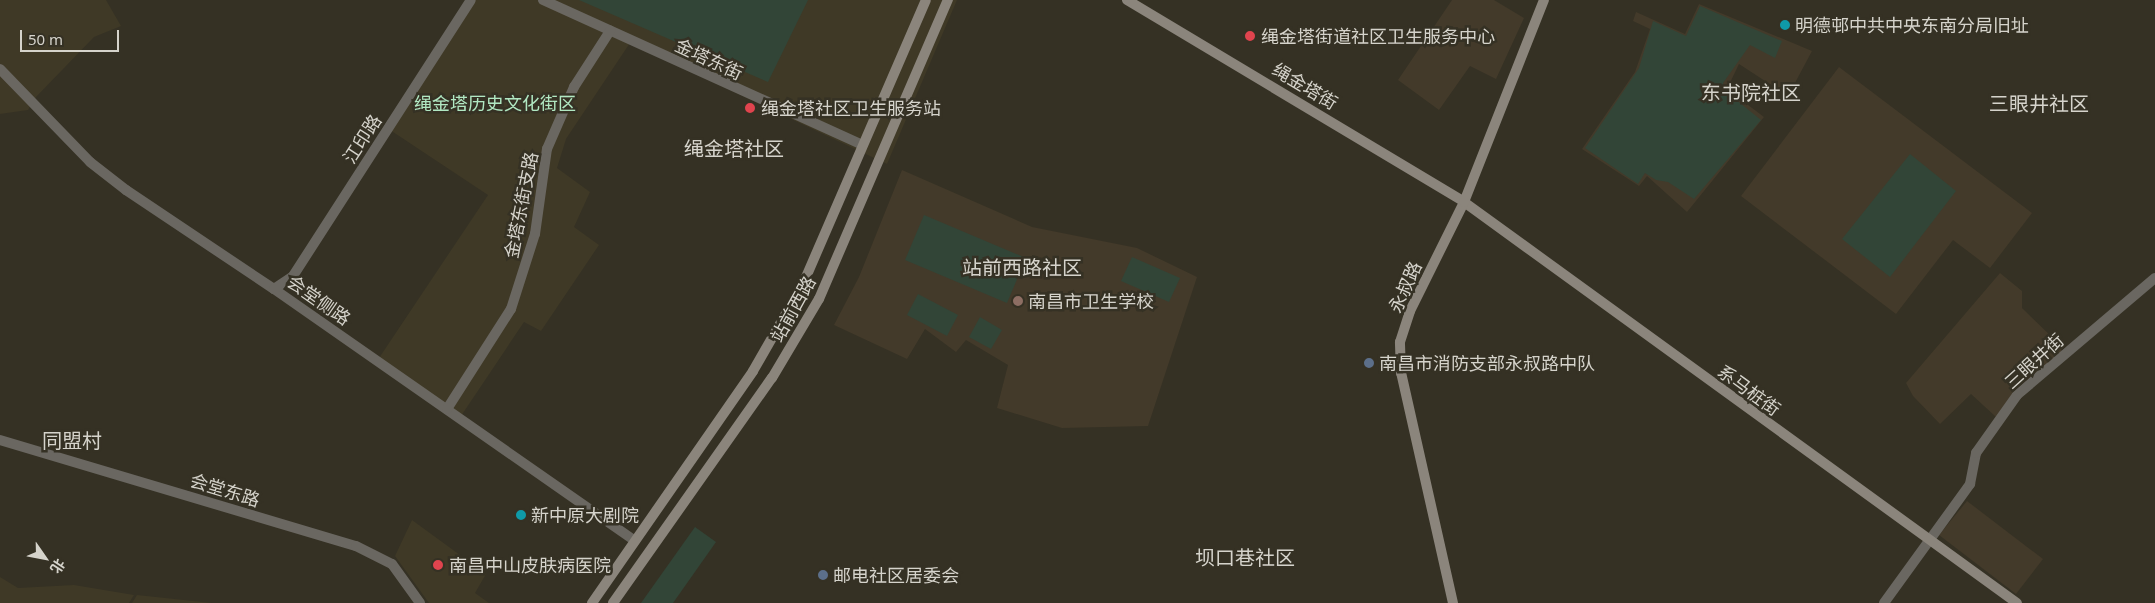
<!DOCTYPE html>
<meta charset="utf-8">
<style>
body{margin:0}
#map{position:relative;width:2155px;height:603px;overflow:hidden;background:#353124;font-family:"Noto Sans","Noto Sans SC",sans-serif}
div>[style]{position:absolute}
.built>*{inset:0;background:#3f3926}
.education>*{inset:0;background:#433a2a}
.green>*{inset:0;background:#324537}
.street>*{height:10px;margin:-5px;padding:0 5px;transform-origin:5px;border-radius:5px;background:#6a6761}
.secondary>*{height:10px;margin:-5px;padding:0 5px;transform-origin:5px;border-radius:5px;background:#8b857c}
.dots>*{width:14px;height:14px;translate:-50% -50%;box-sizing:border-box;border:2px solid #353124;border-radius:50%}
span{translate:-50% -50%;white-space:nowrap;text-align:center;line-height:1.15;-webkit-text-stroke:5px #353124;paint-order:stroke}
.poi-label{font-size:18px;color:#d5d3cb}
.left{translate:0 -50%;text-align:left}
.street-label{font-size:18px;color:#d5d3cb}
.park-label{font-size:18px;color:#b1e8c2}
.quarter-label{font-size:20px;color:#d5d3cb}
.north{position:absolute;left:20px;top:533px;width:50px;height:50px;-webkit-text-stroke:4px #353124;paint-order:stroke;rotate:123deg;font-size:14px;font-weight:700;line-height:20px;text-align:center;color:#d5d3cb}
.north::after{content:'';display:block;margin:auto;width:18px;height:22px;background:#d5d3cb;clip-path:polygon(50% 0,100% 100%,50% 72%,0 100%)}
.scale{position:absolute;left:20px;top:30px;width:99px;height:22px;box-sizing:border-box;border:2px solid #d5d3cb;border-top:0;padding-left:6px;font-size:15px;line-height:18px;white-space:nowrap;color:#d5d3cb;-webkit-text-stroke:4px #353124;paint-order:stroke}
</style>
<div id="map">
<div class="built">
<div style="clip-path:polygon(0 0,106px 0,121px 26px,94px 37px,36px 97px,28px 110px,0 114px)"></div>
<div style="clip-path:polygon(466px 0,957px 0,887px 164px,630px 43px,566px 139px,557px 168px,590px 192px,574px 227px,599px 245px,541px 331px,524px 322px,461px 416px,379px 358px,488px 195px,384px 126px)"></div>
<div style="clip-path:polygon(412px 520px,486px 574px,475px 593px,489px 603px,429px 603px,395px 556px)"></div>
<div style="clip-path:polygon(0 577px,18px 588px,74px 585px,134px 595px,129px 603px,0 603px)"></div>
<div style="clip-path:polygon(137px 595px,212px 603px,132px 603px)"></div>
</div>
<div class="education">
<div style="clip-path:polygon(1452px 0,1494px 0,1524px 18px,1496px 79px,1470px 66px,1439px 110px,1398px 80px)"></div>
<div style="clip-path:polygon(1699px 4px,1812px 51px,1788px 96px,1739px 64px,1727px 89px,1764px 117px,1687px 212px,1647px 176px,1639px 186px,1582px 149px,1635px 72px,1650px 29px,1633px 21px,1636px 12px,1685px 34px)"></div>
<div style="clip-path:polygon(1839px 67px,2032px 213px,1990px 268px,1953px 240px,1896px 314px,1741px 196px)"></div>
<div style="clip-path:polygon(902px 170px,1032px 227px,1137px 248px,1197px 277px,1148px 426px,1062px 428px,997px 408px,1008px 365px,966px 340px,956px 352px,925px 329px,907px 359px,834px 325px,859px 277px)"></div>
<div style="clip-path:polygon(2000px 273px,2022px 291px,2022px 308px,2055px 340px,2062px 351px,1996px 417px,1971px 394px,1940px 424px,1913px 396px,1906px 383px)"></div>
<div style="clip-path:polygon(1967px 501px,2043px 559px,2016px 594px,1939px 535px)"></div>
</div>
<div class="green">
<div style="clip-path:polygon(579px 0,808px 0,768px 82px)"></div>
<div style="clip-path:polygon(1700px 6px,1782px 41px,1775px 58px,1750px 45px,1723px 83px,1724px 90px,1761px 120px,1694px 199px,1668px 182px,1656px 180px,1645px 173px,1638px 184px,1585px 148px,1639px 68px,1653px 21px,1686px 36px)"></div>
<div style="clip-path:polygon(1910px 154px,1956px 191px,1890px 277px,1842px 239px)"></div>
<div style="clip-path:polygon(924px 215px,1026px 258px,1007px 303px,905px 260px)"></div>
<div style="clip-path:polygon(1132px 257px,1180px 278px,1169px 302px,1121px 281px)"></div>
<div style="clip-path:polygon(918px 294px,958px 315px,947px 336px,907px 315px)"></div>
<div style="clip-path:polygon(980px 317px,1002px 330px,991px 349px,969px 337px)"></div>
<div style="clip-path:polygon(695px 527px,716px 542px,673px 603px,641px 603px)"></div>
</div>
<div class="street">
<div style="left:543px;top:0;width:351px;rotate:24.4deg"></div>
<div style="left:0;top:69px;width:129px;rotate:45.9deg"></div>
<div style="left:90px;top:162px;width:46px;rotate:37.9deg"></div>
<div style="left:126px;top:190px;width:178px;rotate:33.8deg"></div>
<div style="left:274px;top:289px;width:440px;rotate:34.9deg"></div>
<div style="left:274px;top:289px;width:23px;rotate:-34deg"></div>
<div style="left:293px;top:276px;width:328px;rotate:-57.2deg"></div>
<div style="left:447px;top:409px;width:119px;rotate:-57.4deg"></div>
<div style="left:511px;top:309px;width:79px;rotate:-72.3deg"></div>
<div style="left:535px;top:234px;width:86px;rotate:-82deg"></div>
<div style="left:547px;top:149px;width:68px;rotate:-66.5deg"></div>
<div style="left:574px;top:87px;width:67px;rotate:-57.3deg"></div>
<div style="left:0;top:440px;width:371px;rotate:16.6deg"></div>
<div style="left:356px;top:546px;width:40px;rotate:26.6deg"></div>
<div style="left:392px;top:564px;width:48px;rotate:54.3deg"></div>
<div style="left:1884px;top:603px;width:147px;rotate:-54.1deg"></div>
<div style="left:1970px;top:484px;width:32px;rotate:-79deg"></div>
<div style="left:1976px;top:453px;width:71px;rotate:-54.7deg"></div>
<div style="left:2017px;top:395px;width:181px;rotate:-40.3deg"></div>
</div>
<div class="secondary">
<div style="left:1127px;top:0;width:393px;rotate:30.9deg"></div>
<div style="left:1464px;top:202px;width:683px;rotate:35.95deg"></div>
<div style="left:592px;top:603px;width:282px;rotate:-55.2deg"></div>
<div style="left:753px;top:371px;width:100px;rotate:-60.1deg"></div>
<div style="left:803px;top:284px;width:309px;rotate:-66.6deg"></div>
<div style="left:613px;top:603px;width:276px;rotate:-54.8deg"></div>
<div style="left:772px;top:378px;width:92px;rotate:-59.3deg"></div>
<div style="left:819px;top:299px;width:326px;rotate:-66.7deg"></div>
<div style="left:1453px;top:603px;width:236px;rotate:-102.7deg"></div>
<div style="left:1401px;top:373px;width:31px;rotate:-92deg"></div>
<div style="left:1400px;top:342px;width:33px;rotate:-72deg"></div>
<div style="left:1410px;top:311px;width:122px;rotate:-63.6deg"></div>
<div style="left:1464px;top:202px;width:217px;rotate:-68.4deg"></div>
</div>
<div class="dots">
<div style="left:1785px;top:25px;background:#0f9aa8"></div>
<div style="left:1250px;top:36px;background:#e0444e"></div>
<div style="left:750px;top:108px;background:#e0444e"></div>
<div style="left:1018px;top:301px;background:#8d6e63"></div>
<div style="left:1369px;top:363px;background:#5c6f8a"></div>
<div style="left:521px;top:515px;background:#0f9aa8"></div>
<div style="left:438px;top:565px;background:#e0444e"></div>
<div style="left:823px;top:575px;background:#5c6f8a"></div>
</div>
<div class="poi-label">
<span class="left" style="left:1795px;top:25px">明德邨中共中央东南分局旧址</span>
<span class="left" style="left:1261px;top:36px">绳金塔街道社区卫生服务中心</span>
<span class="left" style="left:761px;top:108px">绳金塔社区卫生服务站</span>
<span class="left" style="left:1028px;top:301px">南昌市卫生学校</span>
<span class="left" style="left:1379px;top:363px">南昌市消防支部永叔路中队</span>
<span class="left" style="left:531px;top:515px">新中原大剧院</span>
<span class="left" style="left:449px;top:565px">南昌中山皮肤病医院</span>
<span class="left" style="left:833px;top:575px">邮电社区居委会</span>
</div>
<div class="street-label">
<span style="left:709px;top:59px;rotate:25deg">金塔东街</span>
<span style="left:1305px;top:86px;rotate:31deg">绳金塔街</span>
<span style="left:362px;top:139px;rotate:-57deg">江印路</span>
<span style="left:521px;top:205px;rotate:-79deg">金塔东街支路</span>
<span style="left:1405px;top:287px;rotate:-66deg">永叔路</span>
<span style="left:319px;top:300px;rotate:35deg">会堂侧路</span>
<span style="left:793px;top:309px;rotate:-61deg">站前西路</span>
<span style="left:2034px;top:361px;rotate:-42deg">三眼井街</span>
<span style="left:1749px;top:390px;rotate:36deg">系马桩街</span>
<span style="left:225px;top:490px;rotate:17deg">会堂东路</span>
</div>
<div class="park-label">
<span style="left:495px;top:103px">绳金塔历史文化街区</span>
</div>
<div class="quarter-label">
<span style="left:1751px;top:92px">东书院社区</span>
<span style="left:2039px;top:103px">三眼井社区</span>
<span style="left:734px;top:148px">绳金塔社区</span>
<span style="left:1022px;top:267px">站前西路社区</span>
<span style="left:72px;top:440px">同盟村</span>
<span style="left:1245px;top:557px">坝口巷社区</span>
</div>
<div class="north">北</div>
<div class="scale">50 m</div>
</div>
